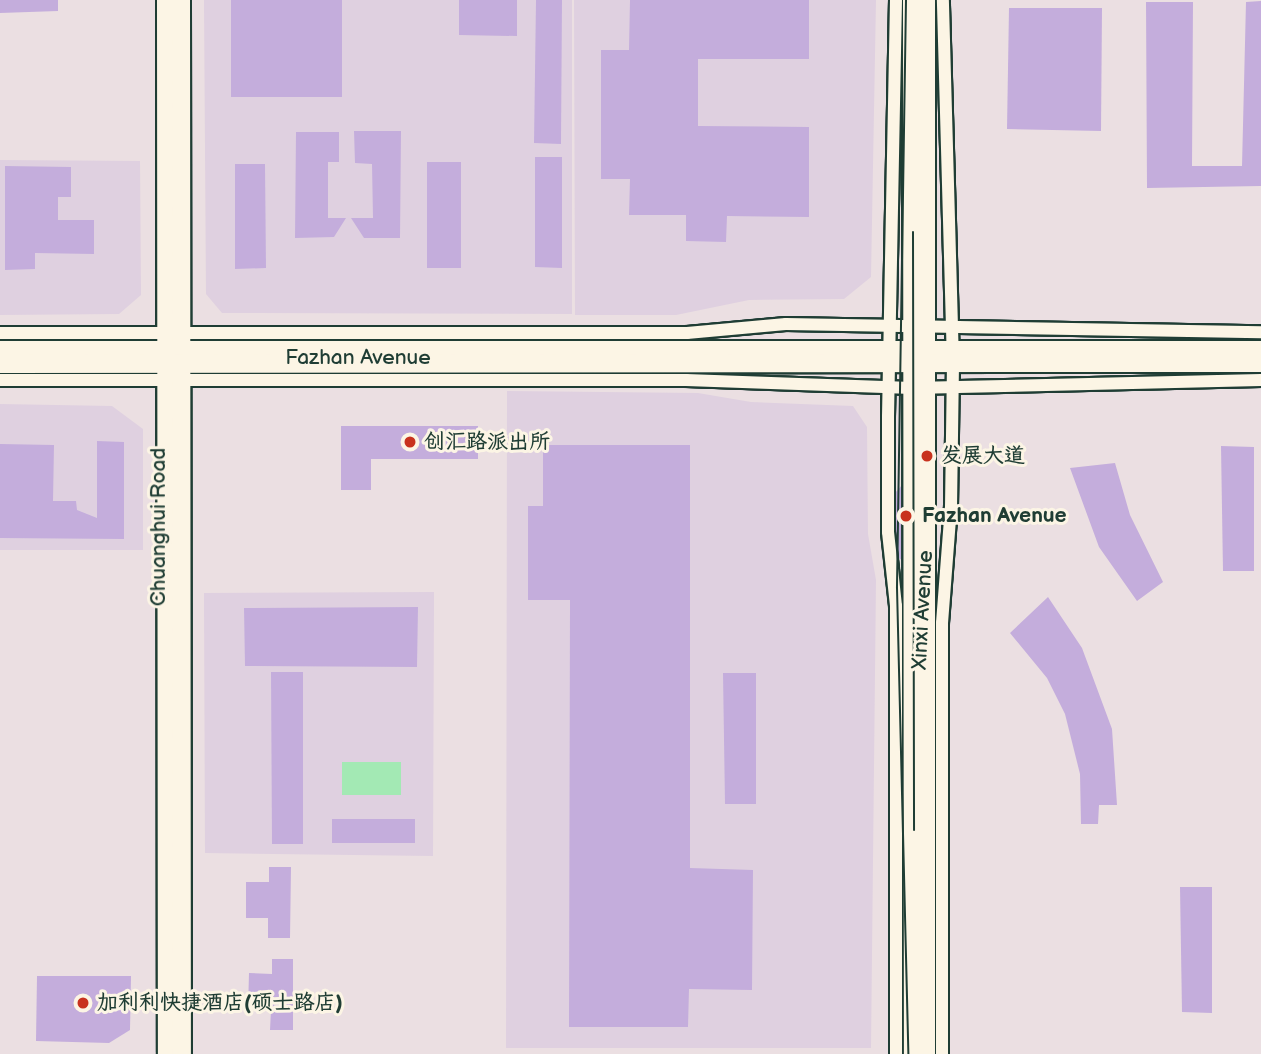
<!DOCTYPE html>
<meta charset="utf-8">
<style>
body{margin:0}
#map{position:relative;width:1261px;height:1054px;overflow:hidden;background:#ebdfe2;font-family:"Balsamiq Sans","LXGW WenKai TC",sans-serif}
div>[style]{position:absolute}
.built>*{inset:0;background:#dfd0e0}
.green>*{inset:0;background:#a3e9b4}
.building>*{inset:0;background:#c4addc}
.roads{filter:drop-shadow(2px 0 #1f3d34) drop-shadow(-2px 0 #1f3d34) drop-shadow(0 2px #1f3d34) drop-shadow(0 -2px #1f3d34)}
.street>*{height:12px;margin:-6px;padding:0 6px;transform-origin:6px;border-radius:6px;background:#fcf5e5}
.secondary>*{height:18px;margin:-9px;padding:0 9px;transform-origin:9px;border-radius:9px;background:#fcf5e5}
.tram>*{height:2px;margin:-1px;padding:0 1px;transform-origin:1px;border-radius:1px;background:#1f3d34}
.dots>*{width:19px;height:19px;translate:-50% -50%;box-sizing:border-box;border:4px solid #fcf5e5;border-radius:50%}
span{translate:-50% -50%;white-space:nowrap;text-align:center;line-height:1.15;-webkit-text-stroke:6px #fcf5e5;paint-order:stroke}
.street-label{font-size:21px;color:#1f3d34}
.poi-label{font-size:21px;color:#1f3d34;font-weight:700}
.left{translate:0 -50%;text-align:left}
</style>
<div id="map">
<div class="built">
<div style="clip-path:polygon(204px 0,572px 0,572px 314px,222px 313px,206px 294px)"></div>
<div style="clip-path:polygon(574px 0,876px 0,871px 277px,844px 299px,749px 300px,676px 315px,575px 315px)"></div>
<div style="clip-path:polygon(0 160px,140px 161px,141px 295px,119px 314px,0 315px)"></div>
<div style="clip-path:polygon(507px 391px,698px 393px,751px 402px,853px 406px,867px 427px,868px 534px,876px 580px,871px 1048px,506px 1048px)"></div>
<div style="clip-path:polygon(0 404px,112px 406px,143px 429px,143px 550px,0 550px)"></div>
<div style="clip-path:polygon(434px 592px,433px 856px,205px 853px,204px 593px)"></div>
</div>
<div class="green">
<div style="clip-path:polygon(342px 762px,401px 762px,401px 795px,342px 795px)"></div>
</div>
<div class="building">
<div style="clip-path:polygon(0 0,58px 0,58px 11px,0 13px)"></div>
<div style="clip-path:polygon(231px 0,342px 0,342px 97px,231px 97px)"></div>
<div style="clip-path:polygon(459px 0,517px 0,517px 36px,459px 35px)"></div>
<div style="clip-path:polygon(536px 0,562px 0,561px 144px,534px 143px)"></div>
<div style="clip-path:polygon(630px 0,809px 0,809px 59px,698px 59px,698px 126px,809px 127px,809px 217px,727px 216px,726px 242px,686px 241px,686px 215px,629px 215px,630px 179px,601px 179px,601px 50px,629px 50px)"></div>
<div style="clip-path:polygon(1261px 1px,1261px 186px,1147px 188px,1146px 2px,1193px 2px,1192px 166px,1242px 166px,1246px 2px)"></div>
<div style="clip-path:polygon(1009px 8px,1102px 8px,1101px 131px,1007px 129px)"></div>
<div style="clip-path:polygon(354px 131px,401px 131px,400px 238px,364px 238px,351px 218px,373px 218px,372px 164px,355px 163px)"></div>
<div style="clip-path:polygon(296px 132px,339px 132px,339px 162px,328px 162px,328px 218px,346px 218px,334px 237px,295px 238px)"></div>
<div style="clip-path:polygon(535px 157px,562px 157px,562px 268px,535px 267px)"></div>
<div style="clip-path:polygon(427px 162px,461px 162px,461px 268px,427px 268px)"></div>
<div style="clip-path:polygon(235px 164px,265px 164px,266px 268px,235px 269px)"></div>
<div style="clip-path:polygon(5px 166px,71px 167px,71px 197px,58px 197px,58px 220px,94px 220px,94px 254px,35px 253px,35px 269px,5px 270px)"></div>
<div style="clip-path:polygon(341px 426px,478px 426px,478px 459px,371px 459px,371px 490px,341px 490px)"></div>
<div style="clip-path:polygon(97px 441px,124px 442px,124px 539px,0 538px,0 444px,54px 445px,53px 501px,76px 501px,77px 510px,97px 518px)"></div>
<div style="clip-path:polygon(543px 445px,690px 445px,690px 868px,753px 870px,752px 990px,689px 989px,688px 1027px,569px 1027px,570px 600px,528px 600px,528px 506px,543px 506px)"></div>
<div style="clip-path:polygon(1221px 446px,1254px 447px,1254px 571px,1223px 571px)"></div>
<div style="clip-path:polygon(1115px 463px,1130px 515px,1163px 582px,1137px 601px,1099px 547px,1070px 468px)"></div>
<div style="clip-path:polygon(903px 484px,913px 485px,904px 562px,894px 554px,895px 493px)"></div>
<div style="clip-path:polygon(1048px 597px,1082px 648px,1112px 729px,1117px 805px,1099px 805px,1098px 824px,1081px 824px,1080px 774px,1065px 714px,1047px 678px,1010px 633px)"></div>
<div style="clip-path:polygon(418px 607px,417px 667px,245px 666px,244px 608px)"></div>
<div style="clip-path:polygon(271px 672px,303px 672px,303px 844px,272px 844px)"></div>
<div style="clip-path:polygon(723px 673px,756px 673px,756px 804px,725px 804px)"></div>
<div style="clip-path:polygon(332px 819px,415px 819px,415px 843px,332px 843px)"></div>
<div style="clip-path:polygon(269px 867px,291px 867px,290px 938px,268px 938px,268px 918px,246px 918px,246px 882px,269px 882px)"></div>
<div style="clip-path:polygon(1180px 887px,1212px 887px,1212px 1013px,1182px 1012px)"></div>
<div style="clip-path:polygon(272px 959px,293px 959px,293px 1030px,270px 1030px,271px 1010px,248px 1010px,249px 973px,272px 974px)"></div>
<div style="clip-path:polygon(37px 976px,131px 976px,130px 1030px,109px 1043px,36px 1041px)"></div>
</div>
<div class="roads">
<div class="street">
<div style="left:896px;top:0;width:417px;rotate:91.1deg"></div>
<div style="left:888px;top:417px;width:115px;rotate:90deg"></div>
<div style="left:888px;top:532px;width:74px;rotate:83.8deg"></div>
<div style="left:896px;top:606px;width:448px;rotate:90deg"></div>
<div style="left:0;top:333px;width:687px"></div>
<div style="left:687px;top:333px;width:99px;rotate:-5.2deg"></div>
<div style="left:786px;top:324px;width:475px;rotate:1deg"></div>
<div style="left:0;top:380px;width:686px"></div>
<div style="left:686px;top:380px;width:226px;rotate:2deg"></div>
<div style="left:912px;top:388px;width:349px;rotate:-1.3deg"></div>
<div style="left:942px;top:1054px;width:431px;rotate:-90deg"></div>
<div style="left:942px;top:623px;width:116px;rotate:-85.6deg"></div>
<div style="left:951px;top:507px;width:144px;rotate:-89.2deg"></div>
<div style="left:953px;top:363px;width:363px;rotate:-91.6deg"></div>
</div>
<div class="secondary">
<div style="left:166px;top:0;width:1054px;rotate:89.95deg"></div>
<div style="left:181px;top:0;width:1054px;rotate:89.95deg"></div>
<div style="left:912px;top:0;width:1054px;rotate:89.95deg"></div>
<div style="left:926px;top:0;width:1054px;rotate:90deg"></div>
<div style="left:0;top:350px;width:1261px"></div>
<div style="left:0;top:364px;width:1261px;rotate:-0.05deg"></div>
</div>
</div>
<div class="tram">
<div style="left:906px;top:0;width:588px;rotate:90.88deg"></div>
<div style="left:897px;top:588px;width:466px;rotate:88.6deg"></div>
<div style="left:913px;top:232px;width:598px;rotate:89.9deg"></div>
</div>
<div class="dots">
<div style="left:410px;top:442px;background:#c8321e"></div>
<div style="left:927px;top:456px;background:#c8321e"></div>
<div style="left:906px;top:516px;background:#c8321e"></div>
<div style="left:83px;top:1003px;background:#c8321e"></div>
</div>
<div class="street-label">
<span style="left:358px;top:358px">Fazhan Avenue</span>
<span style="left:159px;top:527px;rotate:-90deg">Chuanghui Road</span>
<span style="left:923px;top:610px;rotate:-87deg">Xinxi Avenue</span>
</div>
<div class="poi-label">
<span class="left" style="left:424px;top:442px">创汇路派出所</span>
<span class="left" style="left:941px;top:456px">发展大道</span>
<span class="left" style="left:922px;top:516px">Fazhan Avenue</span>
<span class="left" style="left:97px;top:1003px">加利利快捷酒店(硕士路店)</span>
</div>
</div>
